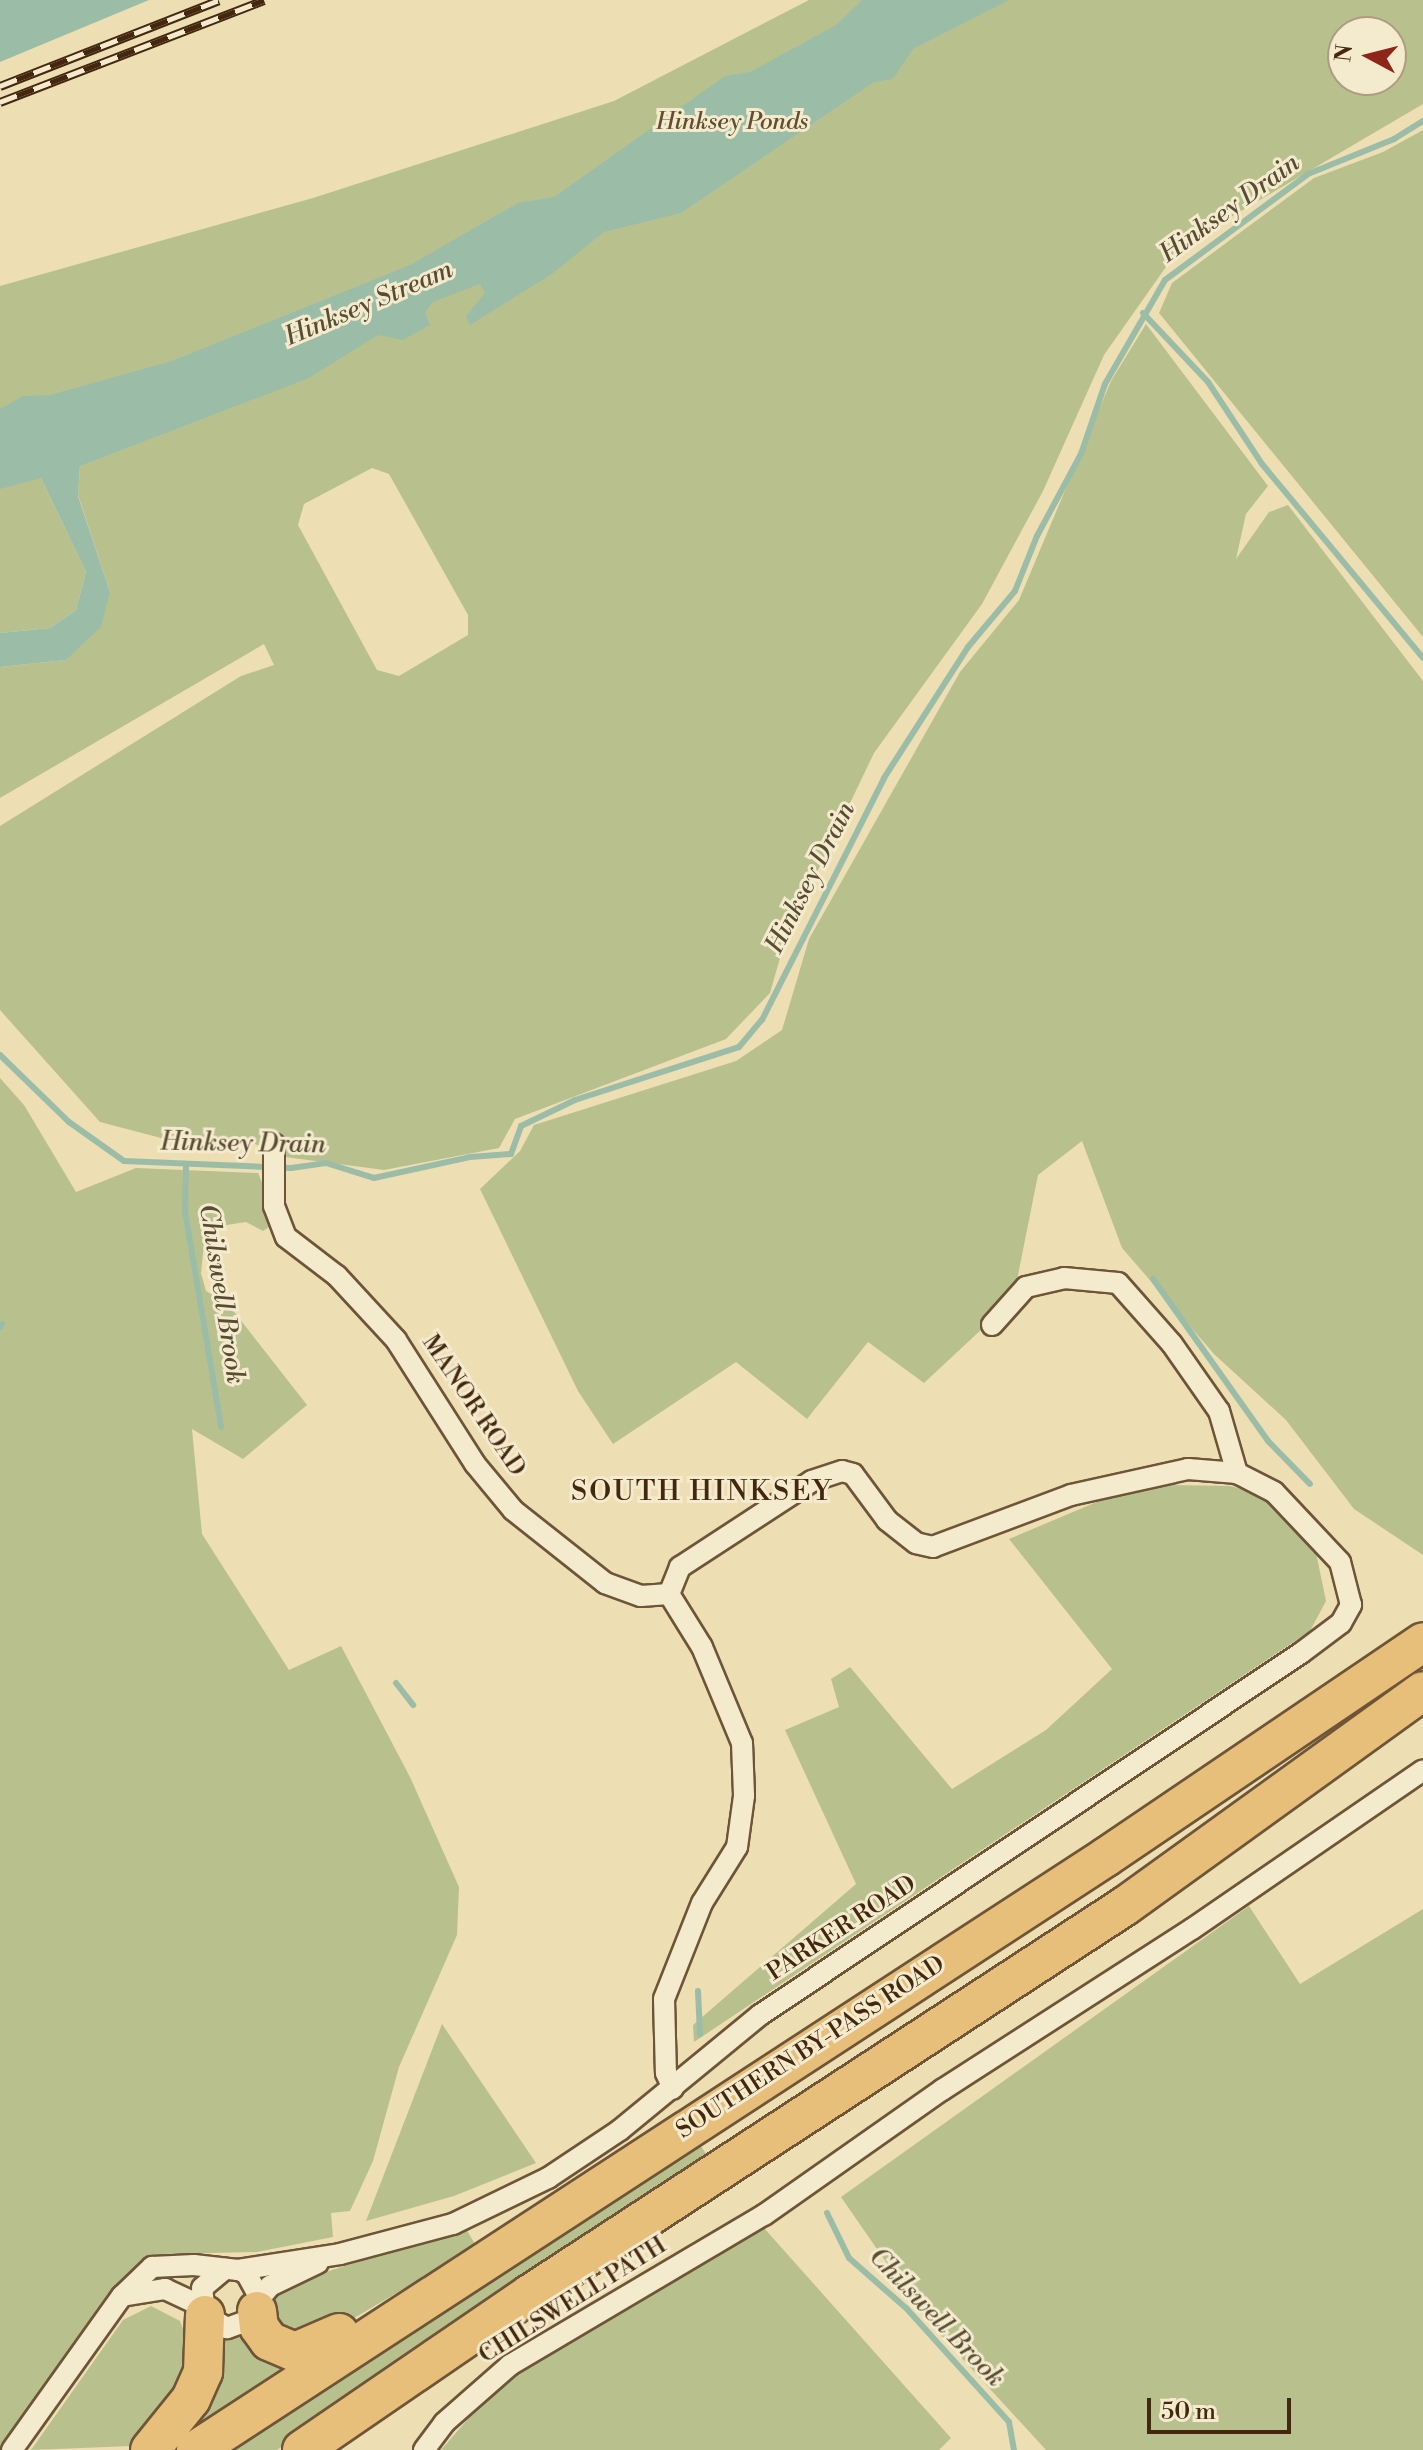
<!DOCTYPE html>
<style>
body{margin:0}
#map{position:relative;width:1423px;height:2450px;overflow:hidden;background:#eedeb3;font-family:"Libre Bodoni",serif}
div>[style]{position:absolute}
.green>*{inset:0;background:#b8c18e}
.water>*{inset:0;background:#9bbda7}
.stream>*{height:6px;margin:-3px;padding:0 3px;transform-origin:3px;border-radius:3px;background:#9bbda7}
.roads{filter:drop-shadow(2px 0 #6e5537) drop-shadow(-2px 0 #6e5537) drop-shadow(0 2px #6e5537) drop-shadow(0 -2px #6e5537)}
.street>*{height:20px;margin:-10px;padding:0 10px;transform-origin:10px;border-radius:10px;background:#f4eace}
.highway>*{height:38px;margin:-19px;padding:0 19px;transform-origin:19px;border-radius:19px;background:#e7bf7a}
.rail>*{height:9px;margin-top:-4.5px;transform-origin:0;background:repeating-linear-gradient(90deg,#f4eace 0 18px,#43270e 0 36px);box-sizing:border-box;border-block:2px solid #43270e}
span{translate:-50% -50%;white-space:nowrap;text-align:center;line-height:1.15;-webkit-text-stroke:6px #f4eace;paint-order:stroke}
.park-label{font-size:24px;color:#604e2e;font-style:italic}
.street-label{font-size:24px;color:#43270e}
.water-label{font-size:26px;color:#594c34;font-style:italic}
.quarter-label{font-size:28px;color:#43270e;letter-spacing:2px}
.north{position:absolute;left:1327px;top:16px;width:80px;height:80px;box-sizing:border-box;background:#f4eace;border:2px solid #ad9c81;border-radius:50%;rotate:277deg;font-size:22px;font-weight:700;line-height:32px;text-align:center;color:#43270e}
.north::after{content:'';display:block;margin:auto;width:28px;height:36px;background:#8f2418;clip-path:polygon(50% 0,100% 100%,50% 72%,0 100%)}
.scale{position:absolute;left:1147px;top:2398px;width:144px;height:36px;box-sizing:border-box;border:4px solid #43270e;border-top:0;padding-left:10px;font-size:24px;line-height:28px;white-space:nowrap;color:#43270e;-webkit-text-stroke:6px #f4eace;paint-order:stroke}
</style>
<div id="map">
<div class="green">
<div style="clip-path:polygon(evenodd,809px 0,1423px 0,1423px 104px,1180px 247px,1104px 355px,1043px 491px,982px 604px,874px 753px,786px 937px,770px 993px,726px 1039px,515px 1119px,499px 1148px,384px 1170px,285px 1157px,253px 1143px,161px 1138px,100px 1122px,0 1010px,0 826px,241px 676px,274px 665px,264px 644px,0 798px,0 667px,66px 660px,110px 592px,78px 495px,80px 466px,41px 478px,86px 572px,76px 610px,50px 628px,0 633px,0 286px,313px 198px,614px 101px,809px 0,1343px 32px,1391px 32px,1391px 80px,1343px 80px,1343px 32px,809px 0,372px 468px,389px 474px,468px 615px,468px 635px,399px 676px,377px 670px,298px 525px,304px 504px,372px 468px)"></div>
<div style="clip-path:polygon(1423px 130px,1423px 637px,1159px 313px,1172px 283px,1314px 178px,1383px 152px)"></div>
<div style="clip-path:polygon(1146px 324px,1268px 486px,1246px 514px,1236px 559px,1269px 512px,1288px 505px,1423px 681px,1423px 1555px,1354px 1509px,1286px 1420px,1214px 1354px,1122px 1248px,1082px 1141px,1038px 1175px,1013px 1300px,924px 1383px,868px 1342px,807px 1419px,736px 1362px,613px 1444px,578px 1391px,480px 1189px,520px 1151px,534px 1125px,736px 1061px,782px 1030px,809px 939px,960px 672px,1019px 600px,1111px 381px)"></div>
<div style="clip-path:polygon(0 1078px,24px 1105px,76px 1192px,136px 1168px,258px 1173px,278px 1221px,263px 1231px,246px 1222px,220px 1226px,204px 1243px,201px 1273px,206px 1291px,228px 1304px,307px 1405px,243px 1459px,192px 1429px,202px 1534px,289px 1670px,341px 1646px,410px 1777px,459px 1887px,457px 1935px,399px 2067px,373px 2161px,350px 2211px,331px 2213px,333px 2237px,257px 2252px,163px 2254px,142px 2261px,107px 2295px,0 2446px)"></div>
<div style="clip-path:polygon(1165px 1485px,1231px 1486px,1268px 1497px,1314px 1543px,1326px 1601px,1310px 1631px,694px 2042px,693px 2025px,856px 1884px,785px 1730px,839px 1707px,831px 1679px,850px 1667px,952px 1789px,1046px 1730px,1112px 1669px,1009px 1539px,1099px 1501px)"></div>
<div style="clip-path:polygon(1249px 1906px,1300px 1984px,1423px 1909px,1423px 2450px,1046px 2450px,924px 2317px,841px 2197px)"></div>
<div style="clip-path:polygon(442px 2024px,536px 2163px,454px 2196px,366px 2221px)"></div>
<div style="clip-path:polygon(697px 2140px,710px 2160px,277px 2450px,220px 2450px)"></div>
<div style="clip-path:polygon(465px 2227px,476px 2246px,322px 2337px,276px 2329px,271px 2304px,286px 2285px)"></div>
<div style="clip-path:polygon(764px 2228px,951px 2438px,939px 2450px,441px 2450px,500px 2382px)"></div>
<div style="clip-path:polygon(151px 2306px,180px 2321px,186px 2336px,184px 2374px,132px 2446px,31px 2450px,123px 2320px)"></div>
<div style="clip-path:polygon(248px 2333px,288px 2371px,174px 2450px,162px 2450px,216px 2335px)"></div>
</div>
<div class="water">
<div style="clip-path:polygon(0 0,149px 0,0 62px)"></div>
<div style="clip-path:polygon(862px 0,1009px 0,913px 49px,893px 79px,874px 82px,681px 213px,604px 232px,552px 274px,470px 325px,466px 316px,485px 293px,480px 284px,433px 302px,425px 313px,430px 325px,403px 340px,378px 335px,309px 378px,80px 466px,78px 496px,110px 592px,101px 627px,66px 660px,0 667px,0 633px,50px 628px,76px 610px,86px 572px,41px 478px,0 489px,0 409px,23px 396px,50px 395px,172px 361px,410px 265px,518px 203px,554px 197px,725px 76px,750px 72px,836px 25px)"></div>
</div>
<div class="stream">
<div style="left:1143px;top:313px;width:95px;rotate:46.7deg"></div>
<div style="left:1208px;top:382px;width:98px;rotate:56.6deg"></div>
<div style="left:1262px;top:464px;width:252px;rotate:50.3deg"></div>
<div style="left:0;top:1055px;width:96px;rotate:44.2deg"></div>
<div style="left:69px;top:1122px;width:67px;rotate:35.3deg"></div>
<div style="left:124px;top:1161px;width:167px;rotate:2.4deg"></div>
<div style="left:291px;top:1168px;width:35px;rotate:-8deg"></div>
<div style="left:326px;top:1163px;width:50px;rotate:17.4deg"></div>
<div style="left:374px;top:1178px;width:98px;rotate:-12.3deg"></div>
<div style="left:470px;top:1157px;width:41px;rotate:-4.2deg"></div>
<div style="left:511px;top:1154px;width:30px;rotate:-70deg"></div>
<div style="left:521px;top:1126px;width:60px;rotate:-25.7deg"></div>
<div style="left:575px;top:1100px;width:172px;rotate:-17.9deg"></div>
<div style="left:739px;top:1047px;width:35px;rotate:-50deg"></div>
<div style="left:762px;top:1020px;width:271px;rotate:-63.2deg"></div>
<div style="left:884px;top:778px;width:156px;rotate:-57.3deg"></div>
<div style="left:968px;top:647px;width:73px;rotate:-50deg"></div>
<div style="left:1015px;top:591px;width:59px;rotate:-68.2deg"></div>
<div style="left:1037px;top:536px;width:93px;rotate:-61.8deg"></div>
<div style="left:1081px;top:454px;width:74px;rotate:-71.1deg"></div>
<div style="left:1105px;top:384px;width:120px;rotate:-60deg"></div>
<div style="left:1165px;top:280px;width:178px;rotate:-36.5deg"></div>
<div style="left:1308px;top:174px;width:93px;rotate:-22.1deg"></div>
<div style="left:1394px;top:139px;width:34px;rotate:-32deg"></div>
<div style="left:186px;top:1166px;width:45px;rotate:91.3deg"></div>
<div style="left:185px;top:1211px;width:219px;rotate:80.5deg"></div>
<div style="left:1153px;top:1279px;width:199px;rotate:54.6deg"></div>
<div style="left:1268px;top:1441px;width:60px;rotate:45.7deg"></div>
<div style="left:0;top:1327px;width:4px;rotate:-56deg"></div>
<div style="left:396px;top:1683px;width:28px;rotate:52deg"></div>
<div style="left:698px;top:1991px;width:43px;rotate:87.3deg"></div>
<div style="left:827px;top:2213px;width:50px;rotate:63.9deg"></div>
<div style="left:849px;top:2258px;width:77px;rotate:41.3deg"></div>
<div style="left:907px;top:2309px;width:152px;rotate:47.9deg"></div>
<div style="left:1009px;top:2422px;width:28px;rotate:80deg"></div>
</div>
<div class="roads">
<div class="street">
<div style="left:274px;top:1144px;width:62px;rotate:90deg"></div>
<div style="left:274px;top:1206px;width:33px;rotate:69deg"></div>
<div style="left:286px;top:1237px;width:64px;rotate:37.4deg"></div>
<div style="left:337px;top:1276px;width:87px;rotate:47.3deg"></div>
<div style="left:396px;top:1340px;width:147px;rotate:57.5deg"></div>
<div style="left:475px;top:1464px;width:60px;rotate:50.4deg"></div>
<div style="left:513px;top:1510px;width:117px;rotate:38.4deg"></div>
<div style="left:605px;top:1583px;width:38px;rotate:20deg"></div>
<div style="left:641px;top:1596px;width:28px;rotate:-4deg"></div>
<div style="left:992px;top:1325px;width:51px;rotate:-48.2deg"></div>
<div style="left:1026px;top:1287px;width:39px;rotate:-13deg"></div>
<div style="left:1064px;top:1278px;width:54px;rotate:5.3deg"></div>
<div style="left:1118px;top:1283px;width:81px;rotate:48.5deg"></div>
<div style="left:1172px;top:1344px;width:82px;rotate:55deg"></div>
<div style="left:1219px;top:1411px;width:65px;rotate:73.8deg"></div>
<div style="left:669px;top:1594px;width:62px;rotate:58.1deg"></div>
<div style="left:702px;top:1647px;width:104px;rotate:67.4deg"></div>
<div style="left:742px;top:1743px;width:53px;rotate:87.8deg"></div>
<div style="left:744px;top:1796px;width:51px;rotate:97.8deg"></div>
<div style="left:737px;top:1847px;width:66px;rotate:122deg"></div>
<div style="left:702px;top:1903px;width:103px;rotate:111.6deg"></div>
<div style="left:664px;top:1999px;width:74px;rotate:88.5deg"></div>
<div style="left:666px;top:2073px;width:17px;rotate:66deg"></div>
<div style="left:238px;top:2270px;width:103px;rotate:-8.9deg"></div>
<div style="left:340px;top:2254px;width:117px;rotate:-14.9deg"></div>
<div style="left:453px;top:2224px;width:106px;rotate:-25.8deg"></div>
<div style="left:548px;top:2178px;width:87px;rotate:-33.7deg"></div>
<div style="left:620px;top:2130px;width:181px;rotate:-39.4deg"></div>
<div style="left:760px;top:2015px;width:651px;rotate:-33.79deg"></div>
<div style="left:1301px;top:1653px;width:50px;rotate:-36.9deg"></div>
<div style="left:1341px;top:1623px;width:21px;rotate:-61deg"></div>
<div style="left:1351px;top:1605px;width:44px;rotate:-104.3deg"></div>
<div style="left:1340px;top:1562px;width:96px;rotate:-133.3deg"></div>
<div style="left:1274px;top:1492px;width:42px;rotate:-152.8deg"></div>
<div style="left:1237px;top:1473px;width:49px;rotate:-175.3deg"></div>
<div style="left:1188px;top:1469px;width:120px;rotate:167.5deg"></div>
<div style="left:1071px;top:1495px;width:147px;rotate:159.4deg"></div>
<div style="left:933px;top:1547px;width:17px;rotate:-167deg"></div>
<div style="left:916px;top:1543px;width:37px;rotate:-142deg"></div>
<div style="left:887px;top:1520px;width:57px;rotate:-126.5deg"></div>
<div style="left:853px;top:1474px;width:11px;rotate:-165deg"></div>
<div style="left:842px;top:1471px;width:32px;rotate:162deg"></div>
<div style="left:812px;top:1481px;width:158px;rotate:146.9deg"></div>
<div style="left:680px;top:1567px;width:29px;rotate:112deg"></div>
<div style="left:122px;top:2296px;width:44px;rotate:-9.2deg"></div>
<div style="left:165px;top:2289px;width:40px;rotate:25deg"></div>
<div style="left:260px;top:2298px;width:16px;rotate:-50deg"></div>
<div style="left:270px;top:2286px;width:53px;rotate:-25.6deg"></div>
<div style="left:12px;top:2450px;width:189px;rotate:-54.5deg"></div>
<div style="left:122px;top:2296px;width:42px;rotate:-44deg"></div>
<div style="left:152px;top:2267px;width:42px;rotate:-2.7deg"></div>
<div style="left:194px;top:2265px;width:44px;rotate:6.5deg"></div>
<div style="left:238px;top:2270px;width:9px;rotate:21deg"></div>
<div style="left:246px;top:2273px;width:29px;rotate:61deg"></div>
<div style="left:260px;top:2298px;width:22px;rotate:111deg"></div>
<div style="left:252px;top:2319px;width:27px;rotate:160deg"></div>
<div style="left:227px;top:2328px;width:26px;rotate:-149deg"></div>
<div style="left:205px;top:2315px;width:27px;rotate:-96deg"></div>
<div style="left:202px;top:2288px;width:30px;rotate:-40deg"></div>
<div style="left:424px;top:2450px;width:34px;rotate:-53deg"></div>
<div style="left:444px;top:2423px;width:88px;rotate:-41.3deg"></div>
<div style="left:510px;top:2365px;width:295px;rotate:-30.6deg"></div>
<div style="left:764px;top:2215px;width:218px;rotate:-35.1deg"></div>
<div style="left:942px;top:2090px;width:297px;rotate:-32.8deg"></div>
<div style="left:1192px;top:1929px;width:280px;rotate:-34.5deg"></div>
</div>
<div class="highway">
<div style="left:257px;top:2311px;width:16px;rotate:83deg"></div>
<div style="left:259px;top:2327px;width:17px;rotate:54deg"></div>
<div style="left:269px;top:2341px;width:28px;rotate:23deg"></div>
<div style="left:295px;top:2352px;width:48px;rotate:-23.4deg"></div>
<div style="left:150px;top:2450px;width:65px;rotate:-51.2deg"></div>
<div style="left:191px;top:2399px;width:30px;rotate:-66deg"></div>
<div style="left:203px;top:2372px;width:57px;rotate:-88deg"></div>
<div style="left:196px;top:2450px;width:1086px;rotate:-33.09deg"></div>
<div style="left:1106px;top:1857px;width:383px;rotate:-34.1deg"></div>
<div style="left:302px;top:2450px;width:276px;rotate:-34.4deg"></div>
<div style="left:530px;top:2294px;width:710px;rotate:-33.11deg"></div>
<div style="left:1125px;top:1906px;width:367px;rotate:-35.8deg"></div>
</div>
</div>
<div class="rail">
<div style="left:0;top:86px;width:235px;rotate:-21.4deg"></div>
<div style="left:0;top:102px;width:283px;rotate:-21.1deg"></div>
</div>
<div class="park-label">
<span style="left:732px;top:123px">Hinksey Ponds</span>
</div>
<div class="street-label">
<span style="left:473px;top:1406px;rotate:56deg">MANOR ROAD</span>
<span style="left:842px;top:1929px;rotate:-33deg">PARKER ROAD</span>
<span style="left:811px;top:2048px;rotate:-33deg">SOUTHERN BY-PASS ROAD</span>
<span style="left:573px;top:2301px;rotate:-32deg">CHILSWELL PATH</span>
</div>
<div class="water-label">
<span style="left:1230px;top:209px;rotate:-36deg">Hinksey Drain</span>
<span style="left:369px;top:304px;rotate:-23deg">Hinksey Stream</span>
<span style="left:811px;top:878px;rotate:-63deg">Hinksey Drain</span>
<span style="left:243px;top:1144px;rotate:1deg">Hinksey Drain</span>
<span style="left:221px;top:1294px;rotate:81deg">Chilswell Brook</span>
<span style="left:936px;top:2318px;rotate:46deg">Chilswell Brook</span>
</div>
<div class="quarter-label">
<span style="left:702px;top:1492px">SOUTH HINKSEY</span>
</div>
<div class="north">N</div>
<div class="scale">50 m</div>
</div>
